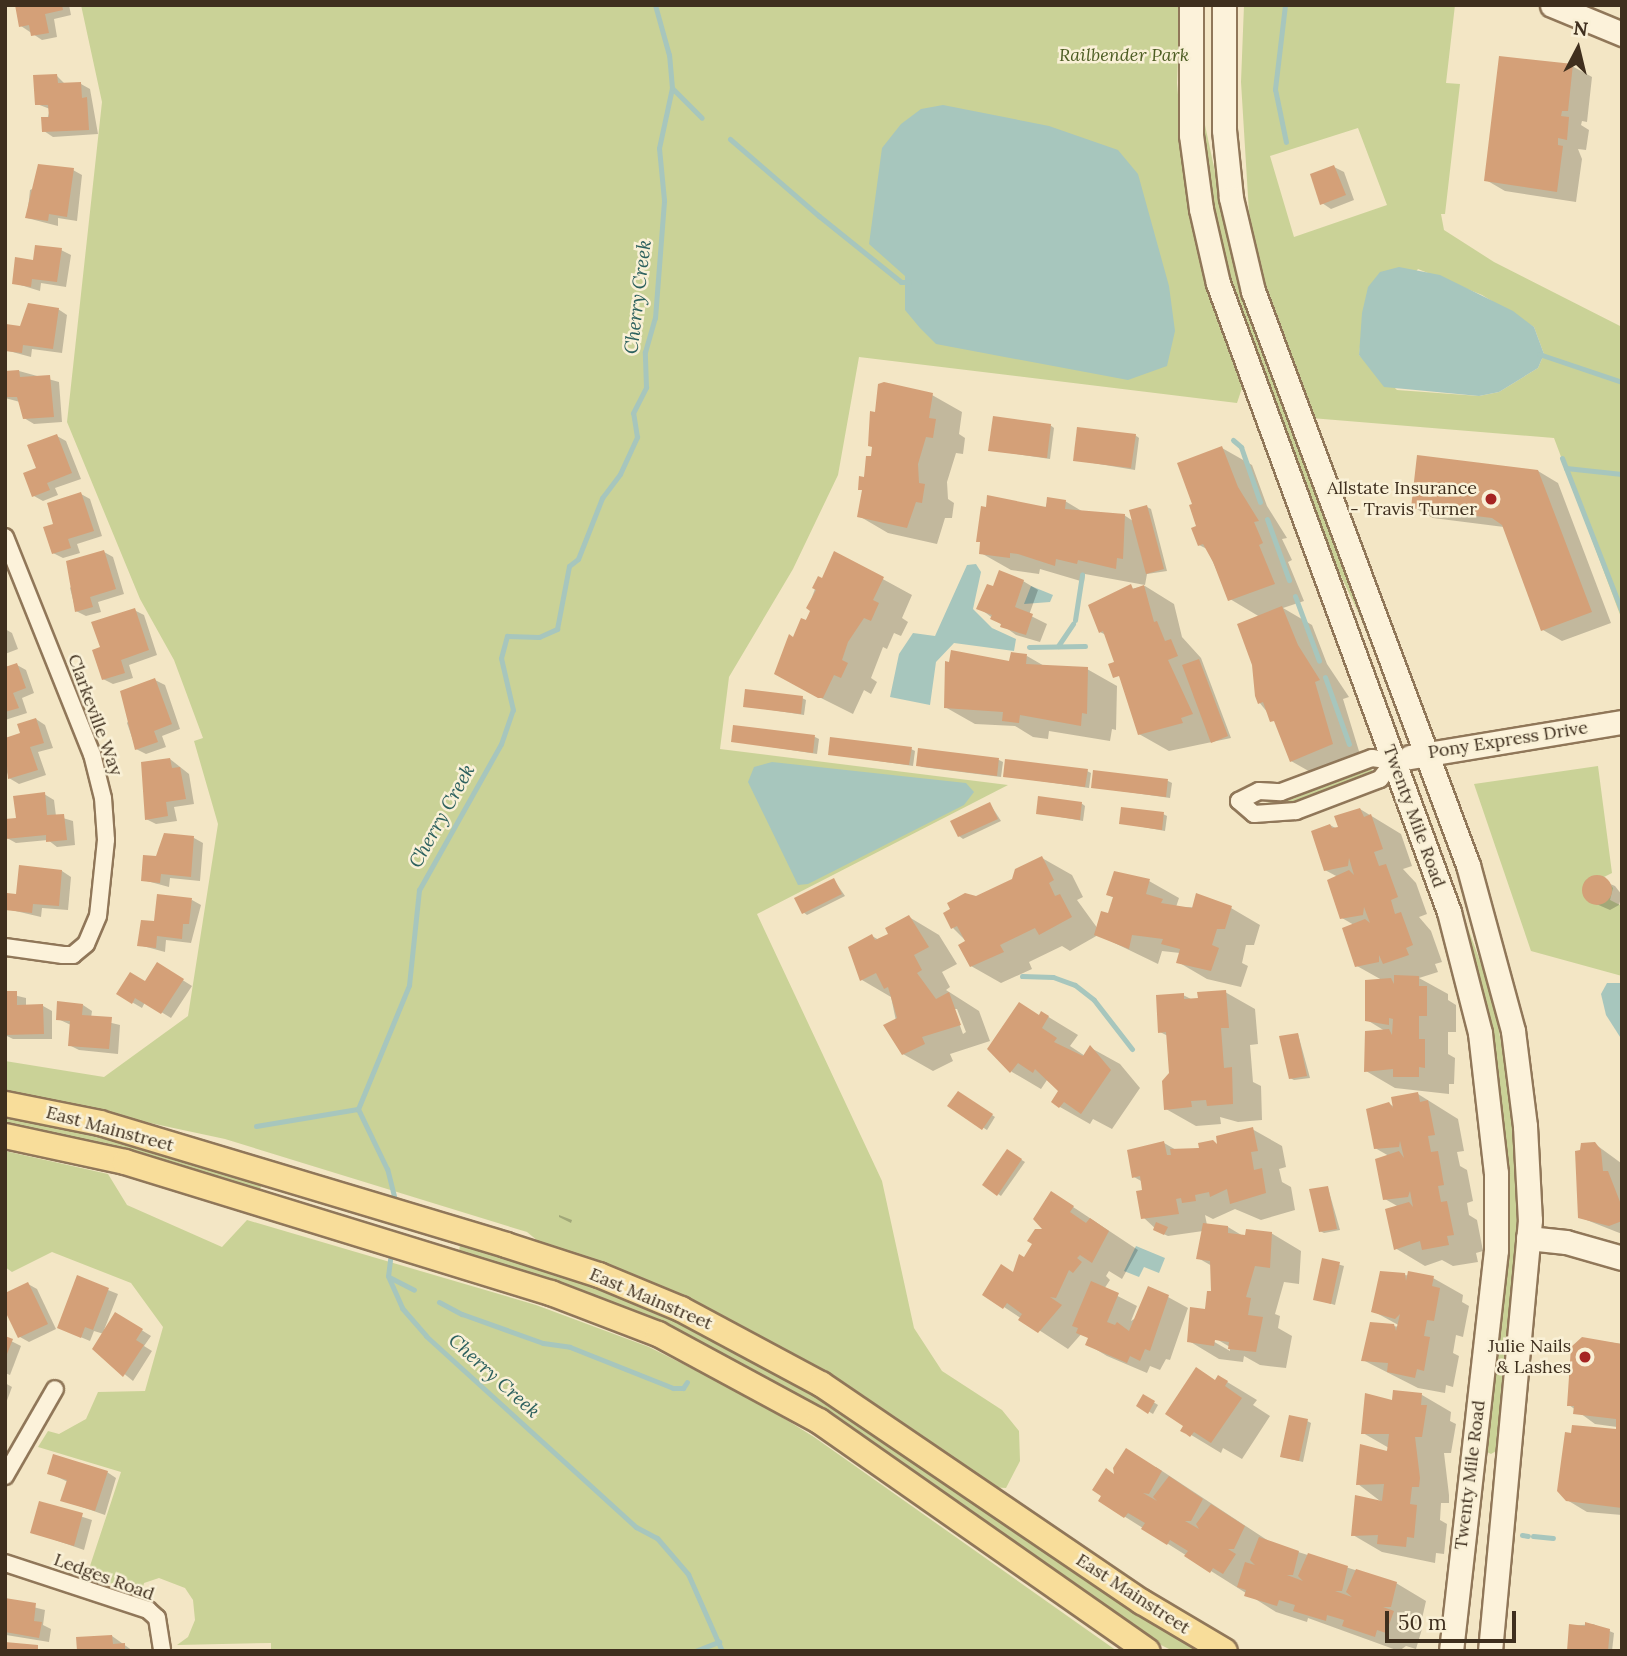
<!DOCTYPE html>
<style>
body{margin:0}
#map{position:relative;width:1627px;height:1656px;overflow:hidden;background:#f3e6c5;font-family:Lora,serif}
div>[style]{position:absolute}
.green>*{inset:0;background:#cad297}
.water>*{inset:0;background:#a7c6bd}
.shadow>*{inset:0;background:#0003}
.stream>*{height:5px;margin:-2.5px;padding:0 2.5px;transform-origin:2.5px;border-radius:2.5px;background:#a7c6bd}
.building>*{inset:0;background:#d4a078}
.round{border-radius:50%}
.roads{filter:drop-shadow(2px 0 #907759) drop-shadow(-2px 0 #907759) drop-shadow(0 2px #907759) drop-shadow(0 -2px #907759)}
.street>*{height:16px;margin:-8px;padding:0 8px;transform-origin:8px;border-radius:8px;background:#fcf2da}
.secondary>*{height:23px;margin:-11.5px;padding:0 11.5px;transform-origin:11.5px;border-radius:11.5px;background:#fcf2da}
.primary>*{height:24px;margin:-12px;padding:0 12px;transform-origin:12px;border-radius:12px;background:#f8dd9a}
.dots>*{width:19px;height:19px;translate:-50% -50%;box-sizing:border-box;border:4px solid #f9f0d6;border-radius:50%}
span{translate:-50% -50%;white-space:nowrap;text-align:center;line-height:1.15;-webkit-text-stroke:5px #f9f0d6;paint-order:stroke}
.park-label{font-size:18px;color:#4d5d23;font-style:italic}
.poi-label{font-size:18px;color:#3f2f1e}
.right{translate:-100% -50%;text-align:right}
.street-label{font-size:18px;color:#3f2f1e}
.water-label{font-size:19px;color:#2c605e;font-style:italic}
.frame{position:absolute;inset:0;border:7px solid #3f2f1e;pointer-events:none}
.north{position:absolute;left:1543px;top:14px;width:70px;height:70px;-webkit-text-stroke:5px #f9f0d6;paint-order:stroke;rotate:7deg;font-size:19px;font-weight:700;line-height:28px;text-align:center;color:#3f2f1e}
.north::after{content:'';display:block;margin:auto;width:24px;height:32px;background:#3f2f1e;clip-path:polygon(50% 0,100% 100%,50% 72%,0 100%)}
.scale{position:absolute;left:1385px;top:1611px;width:131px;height:32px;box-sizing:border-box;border:4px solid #3f2f1e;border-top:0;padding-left:9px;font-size:21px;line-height:24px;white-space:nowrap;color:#3f2f1e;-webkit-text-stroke:5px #f9f0d6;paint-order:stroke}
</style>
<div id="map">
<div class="green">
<div style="clip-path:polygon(81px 5px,1180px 5px,1177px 83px,1185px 177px,1207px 284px,1242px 388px,1237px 403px,859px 357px,838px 475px,793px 569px,729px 677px,720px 749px,1008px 785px,757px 914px,882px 1181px,914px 1328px,942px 1371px,1002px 1410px,1019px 1431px,1020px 1461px,1006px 1488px,990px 1487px,810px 1362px,681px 1297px,538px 1241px,527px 1232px,225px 1139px,5px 1092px,5px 1061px,104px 1077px,188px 1016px,218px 824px,194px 741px,203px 738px,174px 660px,140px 599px,67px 422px,102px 102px)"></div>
<div style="clip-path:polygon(1202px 5px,1205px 125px,1237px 275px,1401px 720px,1359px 614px,1320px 532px,1230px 285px,1201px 140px)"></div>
<div style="clip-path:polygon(evenodd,1244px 5px,1455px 5px,1446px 83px,1460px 84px,1445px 214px,1441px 214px,1444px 230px,1494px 262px,1622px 327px,1622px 620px,1554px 438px,1311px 418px,1260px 273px,1249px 213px,1241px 82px,1244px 5px,1358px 128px,1387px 205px,1294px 237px,1270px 156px,1358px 128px,1244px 5px,1418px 269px,1482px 295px,1534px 327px,1544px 354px,1538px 368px,1499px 392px,1479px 396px,1397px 390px,1359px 355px,1360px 347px,1418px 269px)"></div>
<div style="clip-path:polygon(1370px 766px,1373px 773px,1292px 803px,1259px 804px,1293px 799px)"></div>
<div style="clip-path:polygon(1598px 766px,1612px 873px,1604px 877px,1613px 888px,1610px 900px,1622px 906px,1622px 976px,1531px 951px,1474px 784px)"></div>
<div style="clip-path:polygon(1423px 805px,1492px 994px,1511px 1096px,1518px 1215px,1516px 1286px,1498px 1450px,1491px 1454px,1483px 1450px,1506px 1169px,1500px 1101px,1475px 965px)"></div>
<div style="clip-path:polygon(5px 1114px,69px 1124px,261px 1183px,261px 1187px,259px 1191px,248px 1188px,95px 1141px,5px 1125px)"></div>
<div style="clip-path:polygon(5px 1151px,108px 1174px,127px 1205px,222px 1247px,247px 1220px,536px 1305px,649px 1347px,751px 1398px,814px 1437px,1117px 1651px,271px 1651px,271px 1643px,177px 1645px,188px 1637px,195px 1620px,193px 1600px,185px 1588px,159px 1578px,144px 1583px,142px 1592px,132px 1591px,87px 1575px,121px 1472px,38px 1447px,48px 1431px,59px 1434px,86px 1419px,98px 1392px,145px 1391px,163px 1327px,131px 1283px,52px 1252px,12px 1272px,5px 1267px)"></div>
<div style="clip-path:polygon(460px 1243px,599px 1287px,684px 1322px,798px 1383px,990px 1515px,1201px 1651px,1173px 1651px,1145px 1637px,859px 1435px,757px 1372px,683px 1334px,459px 1253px)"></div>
</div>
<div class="water">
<div style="clip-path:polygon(943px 105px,1049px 126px,1118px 150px,1138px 174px,1169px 286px,1175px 331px,1167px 366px,1128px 380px,936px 344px,920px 328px,905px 310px,905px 276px,869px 244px,882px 148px,901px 124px,921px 109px)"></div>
<div style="clip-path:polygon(1399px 267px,1440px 275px,1513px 311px,1534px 327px,1544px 354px,1538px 368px,1499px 392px,1479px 396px,1384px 387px,1359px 355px,1362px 313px,1368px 287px,1380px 272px)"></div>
<div style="clip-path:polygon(976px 564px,981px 572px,973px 609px,992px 628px,1016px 639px,1014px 651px,954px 643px,936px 662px,930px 705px,890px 697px,899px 654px,913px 633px,935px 636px,967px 565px)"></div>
<div style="clip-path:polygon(1031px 586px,1053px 595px,1050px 602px,1024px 604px)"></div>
<div style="clip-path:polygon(772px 762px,966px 783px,974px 792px,964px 805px,808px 884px,798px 885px,748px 782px,754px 767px)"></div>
<div style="clip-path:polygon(1607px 983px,1622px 983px,1622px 1040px,1606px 1015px,1601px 994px)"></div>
<div style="clip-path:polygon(1136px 1246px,1165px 1258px,1159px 1273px,1144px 1267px,1139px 1277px,1124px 1271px)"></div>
</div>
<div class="shadow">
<div style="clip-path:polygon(16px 5px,69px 5px,71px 15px,54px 19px,57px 37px,42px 40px,21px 26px)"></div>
<div style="clip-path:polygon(1572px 66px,1592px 77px,1587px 122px,1582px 121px,1581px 125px,1589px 130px,1586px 150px,1578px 149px,1582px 159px,1576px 202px,1505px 191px,1486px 180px)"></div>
<div style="clip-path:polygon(57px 76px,66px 85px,81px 84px,90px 89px,98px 134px,53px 137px,44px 131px,50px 109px,37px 104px)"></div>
<div style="clip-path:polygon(1334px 167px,1344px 172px,1354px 200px,1331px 209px,1322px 203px)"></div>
<div style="clip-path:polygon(73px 170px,82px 175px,77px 221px,58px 218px,58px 226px,27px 218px,30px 190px)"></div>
<div style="clip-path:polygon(61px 250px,71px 255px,66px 287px,41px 283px,40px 291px,14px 283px,34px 262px)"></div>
<div style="clip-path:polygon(58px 309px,67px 315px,62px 353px,32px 349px,31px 357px,5px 350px,8px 326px,21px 328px)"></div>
<div style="clip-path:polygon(19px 371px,59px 382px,62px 422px,34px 424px,24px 418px,20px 402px,5px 398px,5px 372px)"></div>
<div style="clip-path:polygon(932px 395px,962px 412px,959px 434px,965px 438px,963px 454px,956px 453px,947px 482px,948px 499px,954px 503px,952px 518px,945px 518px,937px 544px,888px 533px,859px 516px,864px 491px,859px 489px,872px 459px)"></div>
<div style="clip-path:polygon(1050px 425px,1054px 428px,1050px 459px,990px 450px)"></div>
<div style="clip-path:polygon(1135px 435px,1139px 438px,1135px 470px,1075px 460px)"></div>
<div style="clip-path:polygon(57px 436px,66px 441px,81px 479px,55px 488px,58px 495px,43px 501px,34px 496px,38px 469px)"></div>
<div style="clip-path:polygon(1222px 448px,1252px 465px,1267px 506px,1287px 538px,1282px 539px,1292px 560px,1288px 562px,1304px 601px,1283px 608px,1312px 625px,1327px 664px,1349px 697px,1343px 699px,1362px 761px,1321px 778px,1291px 761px,1277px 724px,1259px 702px,1260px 617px,1230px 599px,1207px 549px,1199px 545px,1195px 505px)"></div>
<div style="clip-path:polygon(1538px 471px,1558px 483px,1611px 623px,1562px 641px,1543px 630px,1504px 527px,1433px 518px,1413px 507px)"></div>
<div style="clip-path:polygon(81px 494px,90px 499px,102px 536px,77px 544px,80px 553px,63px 558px,53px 553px)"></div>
<div style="clip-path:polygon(1048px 499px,1065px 501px,1085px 513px,1124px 515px,1133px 521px,1147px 507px,1151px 509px,1167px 571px,1147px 574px,1145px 585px,1085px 574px,1084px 582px,1040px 569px,1039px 574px,1011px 570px,981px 553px,982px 543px,978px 541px,1045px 509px)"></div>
<div style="clip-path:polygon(104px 552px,113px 557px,124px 594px,98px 602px,101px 612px,86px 616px,76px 611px,70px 588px)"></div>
<div style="clip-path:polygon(835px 553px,912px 595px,902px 618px,908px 622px,901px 636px,894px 633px,887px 649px,883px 647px,871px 678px,877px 682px,871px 694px,864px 690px,853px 714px,805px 690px,794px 639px,812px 610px,808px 608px,819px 578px,823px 580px)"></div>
<div style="clip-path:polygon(1023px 581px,1038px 590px,1029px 615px,1047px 624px,1040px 642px,1016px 635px,979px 608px,994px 588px)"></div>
<div style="clip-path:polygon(1145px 586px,1174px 604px,1182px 637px,1201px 658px,1231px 738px,1169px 751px,1139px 734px,1106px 635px,1100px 632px,1116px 592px)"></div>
<div style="clip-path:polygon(134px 610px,144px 615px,157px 655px,129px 665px,133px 678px,113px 684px,103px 679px,102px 649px)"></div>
<div style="clip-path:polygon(5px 629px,12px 633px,18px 649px,5px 654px)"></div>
<div style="clip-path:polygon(952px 652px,1011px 664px,1027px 656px,1046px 667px,1087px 669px,1117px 686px,1116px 730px,1112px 729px,1110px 741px,1049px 731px,1048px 739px,1033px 737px,1015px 726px,975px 724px,945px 707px)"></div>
<div style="clip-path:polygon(17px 665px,26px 670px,34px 693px,22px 698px,27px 713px,5px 720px,5px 669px)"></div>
<div style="clip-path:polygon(155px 680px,165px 685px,180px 729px,162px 736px,166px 747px,146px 754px,136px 749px,127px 723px)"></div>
<div style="clip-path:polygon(802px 698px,806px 700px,804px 715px,745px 706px)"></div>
<div style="clip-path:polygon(36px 719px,45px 725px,53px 748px,38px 752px,46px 775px,19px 784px,9px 778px,5px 766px,5px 740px,22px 734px)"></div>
<div style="clip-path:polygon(815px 737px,819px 739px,817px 754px,733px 741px)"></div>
<div style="clip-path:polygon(911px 749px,915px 751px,913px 766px,830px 754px)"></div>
<div style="clip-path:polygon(920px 750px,999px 760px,1003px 762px,1001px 777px,922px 767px,918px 765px)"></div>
<div style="clip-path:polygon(170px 759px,189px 774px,194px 804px,174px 807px,177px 821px,156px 824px,146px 819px)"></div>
<div style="clip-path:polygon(1087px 771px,1091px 773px,1089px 788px,1005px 776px)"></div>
<div style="clip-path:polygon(1168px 781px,1172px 783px,1170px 798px,1093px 787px)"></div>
<div style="clip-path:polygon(44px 794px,54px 800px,56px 816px,73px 821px,75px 845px,57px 847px,48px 840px,16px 843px,7px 838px,17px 820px)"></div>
<div style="clip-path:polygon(1081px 803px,1085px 806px,1083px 821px,1038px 813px)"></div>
<div style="clip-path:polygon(990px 804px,1001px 821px,963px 839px,959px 836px)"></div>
<div style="clip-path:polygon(1360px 809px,1401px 834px,1412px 866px,1403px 869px,1416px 883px,1427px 914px,1419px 917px,1431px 931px,1442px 962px,1435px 964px,1438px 972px,1419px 978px,1448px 994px,1448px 1000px,1456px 1005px,1456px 1032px,1448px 1032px,1448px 1054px,1455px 1058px,1454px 1084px,1449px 1084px,1449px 1094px,1395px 1088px,1366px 1071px,1385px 1031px,1367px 1020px,1382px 980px,1357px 966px,1354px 925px,1342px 918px,1338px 877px,1325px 870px,1330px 825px,1339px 830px)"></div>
<div style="clip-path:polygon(1163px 814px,1167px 816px,1165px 831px,1121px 823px)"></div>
<div style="clip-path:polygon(194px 838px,203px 843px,200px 881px,170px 878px,169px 887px,143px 880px,158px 858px,159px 847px)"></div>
<div style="clip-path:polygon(1042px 858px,1072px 875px,1083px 897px,1077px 900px,1098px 929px,1109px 916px,1115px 898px,1108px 895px,1149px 881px,1179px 898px,1176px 907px,1231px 908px,1260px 925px,1254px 945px,1246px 945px,1242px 963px,1248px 966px,1241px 987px,1207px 979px,1178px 962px,1180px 953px,1162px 951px,1158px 964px,1098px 935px,1070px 951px,1062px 946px,1029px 962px,1032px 969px,1001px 983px,971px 966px,967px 942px,953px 928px,976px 898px,1013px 880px)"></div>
<div style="clip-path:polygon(20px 867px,62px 871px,71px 877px,68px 910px,42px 908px,41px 917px,7px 909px,17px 896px)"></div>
<div style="clip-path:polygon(1594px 877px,1615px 886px,1622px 895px,1619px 905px,1610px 910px,1587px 900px,1583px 891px,1585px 881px)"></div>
<div style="clip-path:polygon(834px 880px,845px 896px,807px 915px,803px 912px)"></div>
<div style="clip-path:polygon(192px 900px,201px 905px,191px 943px,166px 940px,165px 952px,139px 945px)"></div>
<div style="clip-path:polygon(evenodd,909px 917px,939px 935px,957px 964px,942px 972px,950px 987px,946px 990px,979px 1011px,990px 1041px,950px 1054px,953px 1061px,933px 1071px,903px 1054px,891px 997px,862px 980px,872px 936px,879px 940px,890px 935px,909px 917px,954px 1009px,957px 1009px,966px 1032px,963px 1034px,954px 1009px)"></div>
<div style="clip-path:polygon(157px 964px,192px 986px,171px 1018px,145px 1002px,142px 1008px,118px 994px,145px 983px)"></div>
<div style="clip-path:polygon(1225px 992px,1255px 1009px,1258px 1044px,1250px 1045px,1253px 1082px,1261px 1086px,1262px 1120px,1238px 1122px,1220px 1117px,1221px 1124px,1196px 1126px,1166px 1109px,1171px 1073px,1168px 1036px,1160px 1032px,1183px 995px,1193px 1000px)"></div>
<div style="clip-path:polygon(5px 993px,26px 998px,26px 1006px,43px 1006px,52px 1011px,52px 1039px,13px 1039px,5px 1035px)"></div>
<div style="clip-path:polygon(83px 1005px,92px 1011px,91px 1018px,120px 1025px,118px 1054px,79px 1050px,69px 1045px,71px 1025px,58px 1019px)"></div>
<div style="clip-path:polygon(1042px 1013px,1078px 1035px,1070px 1046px,1085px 1056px,1091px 1048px,1120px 1064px,1140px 1088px,1112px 1129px,1093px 1119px,1090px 1124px,1060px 1107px,1053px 1102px,1061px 1091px,1047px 1080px,1041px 1089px,1012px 1072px,989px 1049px)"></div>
<div style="clip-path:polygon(1298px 1034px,1310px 1078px,1294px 1080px,1290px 1078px)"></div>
<div style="clip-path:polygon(959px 1093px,995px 1117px,987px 1130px,949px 1106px)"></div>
<div style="clip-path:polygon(1418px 1094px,1458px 1119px,1464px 1151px,1457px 1152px,1460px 1166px,1467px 1170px,1473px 1201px,1467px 1203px,1469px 1215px,1477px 1220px,1483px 1251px,1476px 1253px,1478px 1262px,1453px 1266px,1442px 1260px,1425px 1266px,1395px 1248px,1399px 1207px,1385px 1199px,1389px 1156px,1375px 1148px,1389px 1104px,1395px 1107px)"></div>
<div style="clip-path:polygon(evenodd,1252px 1129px,1282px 1146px,1286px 1167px,1279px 1169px,1282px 1182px,1291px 1187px,1295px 1210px,1261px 1220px,1235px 1209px,1213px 1219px,1205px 1215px,1207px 1225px,1228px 1227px,1243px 1236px,1271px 1233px,1301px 1251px,1299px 1284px,1284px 1282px,1275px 1314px,1280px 1316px,1278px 1328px,1292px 1336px,1286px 1368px,1260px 1365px,1244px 1356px,1243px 1362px,1219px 1359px,1189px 1341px,1213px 1293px,1212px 1266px,1198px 1258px,1203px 1231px,1168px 1236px,1159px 1232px,1143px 1217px,1143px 1182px,1134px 1177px,1164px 1143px,1178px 1151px,1219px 1146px,1252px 1129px,1213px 1337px,1230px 1347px,1230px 1351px,1211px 1340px,1213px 1337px)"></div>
<div style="clip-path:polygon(1595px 1144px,1621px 1163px,1622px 1234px,1579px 1217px)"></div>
<div style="clip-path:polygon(1007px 1151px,1025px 1162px,1001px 1196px,998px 1194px)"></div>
<div style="clip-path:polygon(1328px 1188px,1340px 1230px,1324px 1233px,1320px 1231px)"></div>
<div style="clip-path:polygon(1052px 1193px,1138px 1250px,1122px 1279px,1109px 1271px,1106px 1276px,1110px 1280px,1104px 1289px,1137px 1306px,1131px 1321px,1168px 1297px,1188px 1308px,1170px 1360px,1166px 1359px,1160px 1370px,1150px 1366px,1147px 1373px,1107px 1356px,1087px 1344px,1090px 1337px,1083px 1332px,1068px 1349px,1004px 1307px,1014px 1274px,1045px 1231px)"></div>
<div style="clip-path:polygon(559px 1215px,572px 1220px,571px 1223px,559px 1217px)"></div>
<div style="clip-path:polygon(1323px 1260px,1344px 1266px,1335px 1305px,1315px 1299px)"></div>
<div style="clip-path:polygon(1404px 1275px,1433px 1278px,1463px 1295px,1462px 1302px,1469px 1306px,1463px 1337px,1456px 1335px,1453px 1353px,1459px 1356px,1453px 1387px,1446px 1385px,1445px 1393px,1418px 1388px,1363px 1360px,1371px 1324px,1402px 1327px,1373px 1311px)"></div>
<div style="clip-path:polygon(78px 1278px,118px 1294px,104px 1330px,116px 1314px,151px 1336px,144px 1346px,152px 1351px,133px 1381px,94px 1349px,104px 1334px,94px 1331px,90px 1341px,59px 1328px)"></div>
<div style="clip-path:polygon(28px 1284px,37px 1289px,56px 1329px,29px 1342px,20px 1337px)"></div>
<div style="clip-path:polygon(5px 1338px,21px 1346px,10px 1375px,5px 1373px)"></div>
<div style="clip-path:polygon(1583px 1339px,1622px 1344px,1622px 1515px,1587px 1512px,1567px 1500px,1616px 1431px,1617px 1427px,1595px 1424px,1569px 1405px)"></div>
<div style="clip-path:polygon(1219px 1377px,1257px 1400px,1253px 1405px,1270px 1416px,1242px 1459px,1223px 1448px,1221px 1453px,1183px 1430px)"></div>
<div style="clip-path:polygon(5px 1383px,12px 1387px,5px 1406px)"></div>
<div style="clip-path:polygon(1422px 1395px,1451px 1412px,1450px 1421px,1456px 1424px,1451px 1453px,1444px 1453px,1449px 1495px,1449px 1503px,1441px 1503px,1440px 1520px,1447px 1524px,1444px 1554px,1436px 1553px,1435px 1563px,1382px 1552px,1353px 1535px,1384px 1504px,1358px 1484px,1389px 1448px,1363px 1433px,1394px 1402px)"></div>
<div style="clip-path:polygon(1144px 1396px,1158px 1405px,1153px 1414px,1138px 1405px)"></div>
<div style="clip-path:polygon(1307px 1421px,1311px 1423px,1303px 1462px,1282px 1457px)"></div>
<div style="clip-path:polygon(1156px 1467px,1273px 1544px,1396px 1583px,1426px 1601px,1421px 1623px,1412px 1624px,1422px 1629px,1416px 1649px,1406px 1646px,1399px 1651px,1308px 1618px,1307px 1622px,1276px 1612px,1100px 1501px,1117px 1476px)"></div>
<div style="clip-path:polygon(107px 1472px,116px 1478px,105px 1515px,62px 1500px,68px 1482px,49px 1473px)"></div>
<div style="clip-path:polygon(40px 1503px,92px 1520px,84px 1550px,32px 1532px)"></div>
<div style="clip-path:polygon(5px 1600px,45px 1610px,43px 1625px,51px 1629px,49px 1642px,6px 1635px)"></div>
<div style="clip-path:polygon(1593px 1624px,1614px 1633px,1612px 1651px,1568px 1651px,1571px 1626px)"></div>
<div style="clip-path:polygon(112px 1636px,133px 1651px,79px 1651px)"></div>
</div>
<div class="stream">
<div style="left:1285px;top:5px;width:85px;rotate:96.8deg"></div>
<div style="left:1275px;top:89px;width:54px;rotate:78.3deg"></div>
<div style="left:672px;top:88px;width:42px;rotate:45deg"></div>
<div style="left:730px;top:139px;width:118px;rotate:40.9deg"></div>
<div style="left:819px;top:216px;width:105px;rotate:38.8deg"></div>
<div style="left:901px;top:282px;width:8px"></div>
<div style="left:1539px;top:354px;width:88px;rotate:18.6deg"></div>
<div style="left:1233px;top:440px;width:11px;rotate:41deg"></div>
<div style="left:1241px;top:447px;width:58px;rotate:70.9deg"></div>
<div style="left:1562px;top:458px;width:165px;rotate:68.7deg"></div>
<div style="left:1566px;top:468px;width:56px;rotate:6.1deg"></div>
<div style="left:1267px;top:519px;width:65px;rotate:70.2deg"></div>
<div style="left:1295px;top:596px;width:69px;rotate:69.7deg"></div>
<div style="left:1075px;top:620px;width:46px;rotate:-81.2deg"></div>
<div style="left:1058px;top:646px;width:27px;rotate:-56deg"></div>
<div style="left:1029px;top:647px;width:56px;rotate:-1deg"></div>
<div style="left:1325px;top:677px;width:71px;rotate:70.3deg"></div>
<div style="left:1022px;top:976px;width:31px;rotate:2deg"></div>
<div style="left:1053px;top:977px;width:23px;rotate:20deg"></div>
<div style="left:1075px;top:985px;width:24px;rotate:38deg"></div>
<div style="left:1094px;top:1000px;width:62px;rotate:52.2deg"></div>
<div style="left:256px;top:1126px;width:103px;rotate:-9.5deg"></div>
<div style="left:396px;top:1204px;width:36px;rotate:-104deg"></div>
<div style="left:387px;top:1169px;width:67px;rotate:-115.8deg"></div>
<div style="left:358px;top:1109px;width:134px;rotate:-67.6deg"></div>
<div style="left:409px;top:985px;width:96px;rotate:-84deg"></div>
<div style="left:419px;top:890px;width:167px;rotate:-60.7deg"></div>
<div style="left:501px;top:744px;width:36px;rotate:-71deg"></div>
<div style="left:513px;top:710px;width:53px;rotate:-103deg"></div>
<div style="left:501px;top:658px;width:23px;rotate:-75deg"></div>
<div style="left:507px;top:636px;width:32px;rotate:2deg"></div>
<div style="left:539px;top:637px;width:20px;rotate:-24deg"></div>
<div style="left:557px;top:629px;width:64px;rotate:-79.2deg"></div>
<div style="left:569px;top:566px;width:11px;rotate:-38deg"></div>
<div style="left:578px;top:559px;width:66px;rotate:-68.5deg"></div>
<div style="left:602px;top:498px;width:30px;rotate:-53deg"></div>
<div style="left:620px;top:474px;width:41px;rotate:-65.3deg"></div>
<div style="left:637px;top:437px;width:24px;rotate:-99deg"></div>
<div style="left:633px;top:413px;width:29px;rotate:-63deg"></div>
<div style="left:646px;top:387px;width:35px;rotate:-92deg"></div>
<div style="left:645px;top:352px;width:35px;rotate:-74deg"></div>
<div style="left:655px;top:318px;width:118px;rotate:-85.6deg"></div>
<div style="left:664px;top:200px;width:52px;rotate:-95.5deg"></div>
<div style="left:659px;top:148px;width:61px;rotate:-77.8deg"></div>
<div style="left:672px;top:88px;width:33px;rotate:-95deg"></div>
<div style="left:669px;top:55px;width:52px;rotate:-105.6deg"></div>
<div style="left:391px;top:1252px;width:24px;rotate:97deg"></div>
<div style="left:388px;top:1276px;width:35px;rotate:66deg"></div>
<div style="left:402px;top:1308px;width:37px;rotate:49deg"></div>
<div style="left:426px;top:1336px;width:284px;rotate:42.3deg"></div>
<div style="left:636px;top:1527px;width:24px;rotate:28deg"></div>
<div style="left:657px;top:1538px;width:48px;rotate:49.3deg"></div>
<div style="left:688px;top:1574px;width:84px;rotate:66.2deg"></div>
<div style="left:389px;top:1277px;width:28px;rotate:27deg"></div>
<div style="left:439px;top:1302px;width:26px;rotate:28deg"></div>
<div style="left:462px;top:1314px;width:86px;rotate:19.7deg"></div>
<div style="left:543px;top:1343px;width:27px;rotate:8deg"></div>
<div style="left:570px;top:1347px;width:111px;rotate:21.7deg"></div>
<div style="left:673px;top:1388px;width:10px"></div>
<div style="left:683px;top:1388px;width:7px;rotate:-56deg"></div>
<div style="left:1522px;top:1535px;width:6px;rotate:9deg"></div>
<div style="left:1533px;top:1536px;width:20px;rotate:6deg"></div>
<div style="left:695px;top:1651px;width:26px;rotate:-21deg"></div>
</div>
<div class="building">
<div style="clip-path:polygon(15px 5px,62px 5px,63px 10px,45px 14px,49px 33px,31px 36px,29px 25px,19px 27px)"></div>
<div style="clip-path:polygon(1499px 56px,1573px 64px,1568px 111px,1562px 111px,1561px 116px,1569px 117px,1567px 140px,1558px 138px,1558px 145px,1563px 146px,1557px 192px,1484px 181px)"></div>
<div style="clip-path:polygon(57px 74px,58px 83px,81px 82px,82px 98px,87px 97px,89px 130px,42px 132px,41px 117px,49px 117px,48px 105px,35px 105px,33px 75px)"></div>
<div style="clip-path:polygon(38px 164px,74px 168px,67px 217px,49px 214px,48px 221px,25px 218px)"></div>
<div style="clip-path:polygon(1334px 165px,1346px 195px,1320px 205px,1310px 174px)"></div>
<div style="clip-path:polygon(35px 245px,62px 248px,57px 282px,32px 279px,31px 287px,12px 284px,15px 257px,33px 260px)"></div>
<div style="clip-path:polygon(28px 303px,59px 308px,53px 349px,23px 345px,22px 353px,5px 351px,6px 324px,20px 326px)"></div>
<div style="clip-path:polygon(19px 370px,20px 377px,50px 375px,54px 417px,23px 419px,17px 397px,5px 397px,5px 371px)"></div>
<div style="clip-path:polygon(884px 382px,933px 393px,929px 418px,936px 419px,933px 438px,926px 437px,918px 464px,919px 483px,925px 484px,922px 503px,916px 502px,907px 528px,857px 517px,862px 490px,858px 490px,859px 476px,864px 477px,866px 456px,871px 456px,872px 447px,868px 446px,870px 411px,875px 412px,878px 384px)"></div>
<div style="clip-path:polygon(993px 416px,1051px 424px,1047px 458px,988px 451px)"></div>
<div style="clip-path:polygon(1077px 427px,1136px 434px,1131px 468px,1073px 461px)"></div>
<div style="clip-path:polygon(57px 434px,72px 473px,47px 483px,50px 490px,32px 497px,23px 473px,36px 468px,27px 445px)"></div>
<div style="clip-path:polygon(1222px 446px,1238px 487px,1259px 521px,1254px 522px,1263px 543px,1259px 545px,1275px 584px,1228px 601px,1213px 562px,1203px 544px,1198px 546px,1191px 528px,1196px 526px,1189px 505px,1192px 504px,1177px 463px)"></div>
<div style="clip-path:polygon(1417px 455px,1538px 470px,1592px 612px,1541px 631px,1502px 525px,1492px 518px,1411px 508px)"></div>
<div style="clip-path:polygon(81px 492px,94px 531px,68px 539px,71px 548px,52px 554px,43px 527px,53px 524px,47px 503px)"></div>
<div style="clip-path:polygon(987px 495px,1046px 507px,1047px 497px,1066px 500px,1065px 509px,1125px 514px,1123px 559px,1117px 558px,1116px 569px,1078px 560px,1077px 564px,1056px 559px,1055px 566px,1018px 554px,1010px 553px,1010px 558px,979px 554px,980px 542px,976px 542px,981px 506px,986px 507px)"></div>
<div style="clip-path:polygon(1147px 505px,1164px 569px,1146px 574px,1129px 510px)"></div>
<div style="clip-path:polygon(104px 550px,116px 589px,90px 597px,93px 607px,75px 612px,66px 561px)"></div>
<div style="clip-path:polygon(834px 551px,884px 577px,873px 600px,879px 603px,871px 621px,864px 618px,848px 642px,842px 660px,848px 663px,841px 678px,834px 675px,823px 698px,818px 698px,774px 674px,789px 634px,793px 637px,801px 618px,806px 620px,810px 611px,806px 608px,816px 590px,812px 588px,818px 576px,822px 578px)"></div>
<div style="clip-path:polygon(999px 570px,1024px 580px,1015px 607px,1033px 614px,1026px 635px,1000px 627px,1001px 624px,990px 619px,992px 615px,976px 609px,987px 584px,993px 586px)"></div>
<div style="clip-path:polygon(1131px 584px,1133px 589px,1144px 585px,1154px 622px,1157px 621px,1165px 641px,1171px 639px,1178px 656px,1168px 660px,1193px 714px,1181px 718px,1183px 723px,1138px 735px,1119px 676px,1113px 678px,1108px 664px,1114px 662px,1103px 631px,1099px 633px,1088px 605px)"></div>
<div style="clip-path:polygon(1282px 606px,1298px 645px,1320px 680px,1315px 682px,1333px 744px,1290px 762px,1274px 721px,1270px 722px,1263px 702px,1258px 704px,1255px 696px,1252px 665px,1237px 624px)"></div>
<div style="clip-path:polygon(135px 608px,149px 650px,121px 660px,125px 673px,102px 680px,92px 650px,100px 647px,91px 622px)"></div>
<div style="clip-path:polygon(951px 650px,1009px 661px,1011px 652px,1027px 654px,1026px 664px,1088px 667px,1087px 714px,1082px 713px,1081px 726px,1020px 715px,1019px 723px,1002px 721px,1003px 712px,944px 708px,945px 661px,949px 662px)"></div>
<div style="clip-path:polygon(1199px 659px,1228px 736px,1211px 743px,1182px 665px)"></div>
<div style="clip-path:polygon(17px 663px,26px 688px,13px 693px,19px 708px,5px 712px,5px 667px)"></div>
<div style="clip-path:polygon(155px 678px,172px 724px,154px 731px,158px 742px,135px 750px,120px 691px)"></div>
<div style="clip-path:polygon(745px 689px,803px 696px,801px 714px,743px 707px)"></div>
<div style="clip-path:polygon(36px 718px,44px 743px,30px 747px,38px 770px,8px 779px,5px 738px,20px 733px,17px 724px)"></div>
<div style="clip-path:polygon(733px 725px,815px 735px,813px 753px,731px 742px)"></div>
<div style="clip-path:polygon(830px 737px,912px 747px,909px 765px,828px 755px)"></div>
<div style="clip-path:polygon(918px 748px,999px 758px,997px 776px,916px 766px)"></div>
<div style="clip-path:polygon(170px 758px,172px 768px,180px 767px,186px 799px,166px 802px,168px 816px,145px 820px,141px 762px)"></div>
<div style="clip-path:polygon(1005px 759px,1088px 769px,1085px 787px,1003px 777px)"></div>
<div style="clip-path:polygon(1093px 770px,1168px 779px,1166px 797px,1091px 788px)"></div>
<div style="clip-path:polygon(45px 792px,47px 815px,64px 814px,67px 840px,46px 842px,46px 835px,5px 839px,5px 819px,16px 818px,13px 796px)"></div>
<div style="clip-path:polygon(1038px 796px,1082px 802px,1080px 820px,1036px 814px)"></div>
<div style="clip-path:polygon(990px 802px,998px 819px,958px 837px,950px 821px)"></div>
<div style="clip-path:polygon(1121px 807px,1164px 812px,1162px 830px,1119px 824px)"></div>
<div style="clip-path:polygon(1360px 808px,1364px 817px,1371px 814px,1383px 849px,1374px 852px,1379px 866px,1386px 864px,1398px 897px,1391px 900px,1395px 914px,1401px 912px,1413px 945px,1406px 948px,1409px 955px,1383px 964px,1379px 955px,1379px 962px,1355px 967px,1342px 928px,1365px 919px,1370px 923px,1364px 907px,1363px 915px,1340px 919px,1327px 880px,1349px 870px,1354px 875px,1349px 858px,1348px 866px,1324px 871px,1311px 831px,1330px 824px,1332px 828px,1338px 827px,1334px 816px)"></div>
<div style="clip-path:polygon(164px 833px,194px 836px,191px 877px,161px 874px,160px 883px,141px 881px,143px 855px,156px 856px)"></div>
<div style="clip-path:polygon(1042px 856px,1054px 880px,1049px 883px,1055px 896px,1060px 894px,1072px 917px,1039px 935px,1035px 928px,1000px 945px,1004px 952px,970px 967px,958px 945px,965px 941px,957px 926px,951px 929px,943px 913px,950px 909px,947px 903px,965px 893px,976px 896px,1012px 879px,1015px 869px)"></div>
<div style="clip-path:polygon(19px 865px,62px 870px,59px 906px,33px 904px,32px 913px,5px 910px,7px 893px,16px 894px)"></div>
<div style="clip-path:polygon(1114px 871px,1150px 879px,1146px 894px,1163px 899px,1161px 903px,1192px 908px,1196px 893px,1232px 906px,1225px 929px,1217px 929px,1212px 945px,1219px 948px,1211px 971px,1176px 963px,1180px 949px,1161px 944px,1163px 939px,1132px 935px,1129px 949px,1094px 935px,1101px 911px,1108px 913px,1113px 897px,1106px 895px)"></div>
<div class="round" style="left:1582px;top:875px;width:30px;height:30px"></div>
<div style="clip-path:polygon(834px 878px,842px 894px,802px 914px,794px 898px)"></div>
<div style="clip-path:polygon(157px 894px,192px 898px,189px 924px,183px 924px,182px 939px,157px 936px,156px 948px,137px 946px,141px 920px,154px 921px)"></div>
<div style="clip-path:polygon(909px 915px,929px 947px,914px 955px,922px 970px,917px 973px,936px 999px,949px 992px,961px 1025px,922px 1037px,925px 1044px,902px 1055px,883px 1025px,897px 1018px,888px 987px,884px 989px,876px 973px,860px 981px,848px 947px,872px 934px,875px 940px,888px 934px,885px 928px)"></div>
<div style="clip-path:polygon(157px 962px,184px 979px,161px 1014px,135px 998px,132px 1004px,116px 994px,130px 972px,145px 981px)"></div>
<div style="clip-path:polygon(1394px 975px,1419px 976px,1419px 986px,1427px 986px,1427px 1016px,1419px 1016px,1419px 1039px,1425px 1039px,1425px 1068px,1419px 1067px,1419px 1077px,1393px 1077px,1393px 1069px,1364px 1072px,1365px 1031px,1389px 1029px,1392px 1035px,1393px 1019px,1389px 1018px,1389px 1025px,1365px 1021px,1365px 980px,1391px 978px,1394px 984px)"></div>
<div style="clip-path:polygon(1226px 990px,1229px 1028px,1221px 1028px,1224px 1068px,1232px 1067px,1233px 1104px,1207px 1106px,1206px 1100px,1191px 1101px,1192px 1107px,1164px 1110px,1162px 1081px,1169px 1073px,1166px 1032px,1158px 1033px,1156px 995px,1184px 993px,1184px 999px,1198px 998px,1197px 992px)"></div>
<div style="clip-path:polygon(5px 991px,17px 991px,17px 1005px,43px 1004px,44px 1034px,5px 1035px)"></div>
<div style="clip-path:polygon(57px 1001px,83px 1004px,82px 1015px,112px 1017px,109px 1049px,68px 1046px,70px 1021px,56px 1020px)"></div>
<div style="clip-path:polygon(1019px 1002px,1039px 1015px,1041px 1011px,1049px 1016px,1042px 1028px,1057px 1038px,1054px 1042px,1083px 1056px,1090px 1045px,1111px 1070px,1081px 1114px,1064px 1102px,1059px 1108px,1051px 1102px,1058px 1091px,1035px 1069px,1033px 1073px,1018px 1063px,1010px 1073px,987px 1049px)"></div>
<div style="clip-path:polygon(1298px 1033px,1307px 1076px,1289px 1079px,1279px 1036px)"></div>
<div style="clip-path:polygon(958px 1091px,993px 1114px,982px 1130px,947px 1106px)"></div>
<div style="clip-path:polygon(1418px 1092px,1420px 1102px,1428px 1100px,1435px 1135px,1428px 1136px,1431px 1152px,1438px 1151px,1444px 1185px,1438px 1186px,1441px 1202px,1447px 1201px,1454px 1235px,1447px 1236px,1449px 1245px,1422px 1250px,1420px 1241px,1394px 1250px,1385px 1209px,1409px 1202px,1413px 1207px,1410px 1191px,1408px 1197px,1383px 1200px,1375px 1159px,1399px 1151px,1404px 1158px,1400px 1141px,1399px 1147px,1374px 1149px,1366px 1109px,1389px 1102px,1393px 1108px,1391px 1097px)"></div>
<div style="clip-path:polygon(1253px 1127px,1258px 1151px,1251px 1152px,1254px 1170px,1262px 1168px,1266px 1193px,1230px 1204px,1227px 1189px,1210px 1197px,1209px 1192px,1195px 1195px,1196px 1201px,1182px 1203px,1181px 1198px,1176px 1199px,1179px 1214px,1141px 1219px,1136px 1191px,1142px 1190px,1140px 1176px,1132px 1178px,1127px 1150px,1164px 1141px,1167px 1155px,1171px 1155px,1170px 1149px,1199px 1148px,1198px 1143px,1213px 1140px,1217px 1144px,1216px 1136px)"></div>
<div style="clip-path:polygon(1595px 1142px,1601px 1150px,1603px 1171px,1608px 1171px,1622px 1207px,1622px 1221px,1609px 1226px,1578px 1218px,1575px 1151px,1580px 1150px,1581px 1143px)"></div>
<div style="clip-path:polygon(1007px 1149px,1022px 1159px,997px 1196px,982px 1185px)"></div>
<div style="clip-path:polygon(1328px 1186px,1337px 1229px,1319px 1232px,1309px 1189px)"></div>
<div style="clip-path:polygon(1051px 1191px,1074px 1206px,1070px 1212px,1086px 1223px,1090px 1218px,1109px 1231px,1092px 1263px,1080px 1255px,1077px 1258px,1082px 1262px,1073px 1273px,1069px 1270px,1056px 1298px,1050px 1297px,1062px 1305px,1038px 1333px,1018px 1320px,1022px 1314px,1007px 1303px,1003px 1309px,982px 1295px,1001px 1264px,1013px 1272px,1019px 1254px,1024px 1257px,1032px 1244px,1027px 1241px,1035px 1229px,1042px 1229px,1033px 1219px)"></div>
<div style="clip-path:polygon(1156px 1222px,1168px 1227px,1164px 1235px,1153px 1230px)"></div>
<div style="clip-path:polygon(1203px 1223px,1228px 1226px,1228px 1233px,1245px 1235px,1246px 1229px,1272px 1232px,1270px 1268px,1255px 1266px,1246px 1297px,1251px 1298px,1248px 1315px,1263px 1317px,1256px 1352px,1228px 1349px,1229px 1342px,1215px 1340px,1214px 1346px,1187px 1342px,1190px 1307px,1205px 1309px,1207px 1291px,1211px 1291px,1210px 1261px,1196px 1259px)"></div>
<div style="clip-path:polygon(1322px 1258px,1340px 1262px,1331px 1304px,1313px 1300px)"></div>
<div style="clip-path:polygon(1380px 1271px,1405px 1273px,1406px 1281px,1408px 1271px,1434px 1276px,1432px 1286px,1440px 1288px,1434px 1321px,1427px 1320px,1424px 1336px,1430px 1337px,1424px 1371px,1417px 1369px,1415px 1378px,1387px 1372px,1388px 1363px,1361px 1361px,1370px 1322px,1394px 1324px,1396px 1331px,1400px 1314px,1395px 1319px,1371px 1312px)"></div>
<div style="clip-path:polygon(77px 1275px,109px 1288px,93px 1330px,85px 1327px,81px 1338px,57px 1328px)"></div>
<div style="clip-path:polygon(1091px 1281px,1119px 1293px,1107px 1322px,1115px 1325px,1117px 1322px,1129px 1331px,1148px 1286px,1169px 1295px,1150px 1351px,1145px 1349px,1140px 1361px,1130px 1356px,1127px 1363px,1085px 1345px,1088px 1338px,1076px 1333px,1078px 1328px,1072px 1326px)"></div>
<div style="clip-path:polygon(28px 1282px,48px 1324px,18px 1338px,5px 1311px,5px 1293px)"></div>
<div style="clip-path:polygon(115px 1312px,143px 1329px,136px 1340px,144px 1345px,123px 1377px,92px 1349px)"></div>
<div style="clip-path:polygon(5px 1336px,13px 1339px,5px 1359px)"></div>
<div style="clip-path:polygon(1582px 1337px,1622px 1344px,1622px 1508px,1566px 1501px,1557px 1491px,1565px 1432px,1571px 1433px,1572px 1425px,1616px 1429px,1616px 1419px,1573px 1414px,1574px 1406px,1567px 1406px,1571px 1347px)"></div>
<div style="clip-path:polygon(1196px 1367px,1215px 1380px,1218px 1375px,1228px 1381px,1225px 1386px,1242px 1398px,1211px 1443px,1194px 1432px,1190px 1437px,1186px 1434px,1180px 1431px,1183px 1426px,1165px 1414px)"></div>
<div style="clip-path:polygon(1393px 1390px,1422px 1393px,1421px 1405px,1427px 1405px,1422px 1437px,1415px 1437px,1420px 1478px,1419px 1487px,1412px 1487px,1410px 1504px,1417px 1505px,1414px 1538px,1407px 1537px,1406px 1547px,1377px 1544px,1378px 1535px,1351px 1536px,1355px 1495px,1382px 1501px,1384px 1484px,1356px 1485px,1360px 1444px,1387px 1451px,1389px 1434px,1361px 1434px,1365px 1393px,1392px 1400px)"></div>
<div style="clip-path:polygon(1143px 1394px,1155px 1401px,1148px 1414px,1136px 1406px)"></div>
<div style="clip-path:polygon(1289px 1415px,1308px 1419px,1299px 1461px,1280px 1457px)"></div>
<div style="clip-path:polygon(1126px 1448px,1162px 1471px,1149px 1494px,1143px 1493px,1157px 1501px,1153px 1497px,1169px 1476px,1203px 1499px,1191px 1521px,1185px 1521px,1199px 1529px,1196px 1524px,1211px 1504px,1245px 1526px,1234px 1549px,1228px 1549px,1236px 1554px,1223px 1574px,1213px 1568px,1210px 1573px,1184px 1556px,1188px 1551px,1170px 1540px,1167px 1545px,1141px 1529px,1145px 1523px,1128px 1513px,1124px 1518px,1098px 1501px,1101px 1496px,1092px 1490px,1106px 1468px,1114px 1474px,1113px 1468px)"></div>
<div style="clip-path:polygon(53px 1454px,108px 1471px,95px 1511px,60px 1501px,67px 1480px,47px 1474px)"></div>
<div style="clip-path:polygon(39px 1501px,83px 1513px,74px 1546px,30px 1533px)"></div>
<div style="clip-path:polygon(1259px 1537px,1299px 1551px,1293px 1575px,1287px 1575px,1303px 1581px,1298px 1576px,1308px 1553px,1348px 1566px,1342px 1591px,1335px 1591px,1352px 1597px,1346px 1592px,1356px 1569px,1397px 1582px,1391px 1607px,1383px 1607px,1394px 1611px,1386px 1633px,1377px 1630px,1375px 1637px,1342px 1626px,1344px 1620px,1327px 1615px,1326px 1621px,1293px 1611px,1295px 1605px,1279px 1600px,1277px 1606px,1244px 1596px,1246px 1590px,1237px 1587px,1245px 1562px,1255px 1565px,1250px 1560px)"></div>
<div style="clip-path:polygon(5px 1598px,36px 1603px,34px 1621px,42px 1622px,39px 1638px,5px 1632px)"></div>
<div style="clip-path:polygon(1585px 1622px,1610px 1629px,1608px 1651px,1567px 1651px,1569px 1624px,1585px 1626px)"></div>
<div style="clip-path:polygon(112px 1635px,113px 1644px,125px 1643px,125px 1651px,77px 1651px,76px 1637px)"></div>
<div style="clip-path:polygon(5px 1642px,38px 1645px,38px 1651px,5px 1651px)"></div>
</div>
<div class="roads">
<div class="street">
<div style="left:5px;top:537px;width:234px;rotate:68.2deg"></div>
<div style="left:92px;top:754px;width:45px;rotate:76deg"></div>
<div style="left:103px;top:798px;width:42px;rotate:85.9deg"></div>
<div style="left:106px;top:840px;width:76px;rotate:96deg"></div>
<div style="left:98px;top:916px;width:30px;rotate:113deg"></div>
<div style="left:86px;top:944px;width:17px;rotate:140deg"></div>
<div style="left:73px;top:955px;width:10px;rotate:180deg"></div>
<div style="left:63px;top:955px;width:59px;rotate:-172.1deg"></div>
<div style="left:1372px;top:758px;width:22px;rotate:8deg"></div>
<div style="left:1394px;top:761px;width:23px;rotate:128deg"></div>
<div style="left:1380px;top:779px;width:90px;rotate:159.1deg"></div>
<div style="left:1296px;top:811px;width:42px;rotate:175.9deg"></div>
<div style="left:1254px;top:814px;width:20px;rotate:-139deg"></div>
<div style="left:1239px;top:801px;width:22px;rotate:-27deg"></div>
<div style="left:1259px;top:791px;width:22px;rotate:3deg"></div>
<div style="left:1281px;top:792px;width:97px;rotate:-20.5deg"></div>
<div style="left:5px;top:1476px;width:100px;rotate:-60.1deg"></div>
<div style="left:5px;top:1563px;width:151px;rotate:18.2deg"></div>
<div style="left:148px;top:1610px;width:12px;rotate:42deg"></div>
<div style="left:157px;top:1618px;width:33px;rotate:81deg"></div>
</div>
<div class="secondary">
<div style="left:1191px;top:5px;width:130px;rotate:90deg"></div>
<div style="left:1191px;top:135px;width:75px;rotate:82.3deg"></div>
<div style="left:1201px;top:209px;width:76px;rotate:77.1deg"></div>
<div style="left:1218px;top:283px;width:670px;rotate:69.83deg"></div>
<div style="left:1449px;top:912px;width:125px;rotate:75.6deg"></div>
<div style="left:1480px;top:1033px;width:141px;rotate:83.5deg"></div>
<div style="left:1496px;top:1173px;width:77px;rotate:90deg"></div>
<div style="left:1496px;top:1250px;width:404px;rotate:96.4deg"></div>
<div style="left:1224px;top:5px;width:125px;rotate:90deg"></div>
<div style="left:1224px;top:130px;width:68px;rotate:84.1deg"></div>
<div style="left:1231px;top:198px;width:96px;rotate:76.7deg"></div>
<div style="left:1253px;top:291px;width:613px;rotate:69.47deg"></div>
<div style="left:1468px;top:865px;width:172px;rotate:74.8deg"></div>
<div style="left:1513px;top:1031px;width:96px;rotate:82.8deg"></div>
<div style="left:1525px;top:1126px;width:94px;rotate:87deg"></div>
<div style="left:1530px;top:1220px;width:433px;rotate:95.3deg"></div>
<div style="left:1552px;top:5px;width:76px;rotate:22.5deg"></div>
<div style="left:1410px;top:757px;width:215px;rotate:-9.4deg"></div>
<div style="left:1528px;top:1238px;width:38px;rotate:6deg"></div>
<div style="left:1566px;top:1242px;width:58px;rotate:15.9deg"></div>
</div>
<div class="primary">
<div style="left:5px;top:1104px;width:97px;rotate:11.3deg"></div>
<div style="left:100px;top:1123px;width:424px;rotate:16.7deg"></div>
<div style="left:506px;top:1245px;width:98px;rotate:17.9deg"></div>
<div style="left:599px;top:1275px;width:89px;rotate:22.5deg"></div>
<div style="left:681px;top:1309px;width:159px;rotate:28.2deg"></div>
<div style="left:821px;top:1384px;width:388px;rotate:34.2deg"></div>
<div style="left:1142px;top:1602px;width:96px;rotate:30.6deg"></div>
<div style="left:5px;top:1136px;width:123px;rotate:12.2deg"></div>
<div style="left:125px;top:1162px;width:446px;rotate:17.1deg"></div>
<div style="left:551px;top:1293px;width:115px;rotate:21deg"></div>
<div style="left:658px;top:1334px;width:183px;rotate:28.4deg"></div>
<div style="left:819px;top:1421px;width:401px;rotate:35deg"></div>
</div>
</div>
<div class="dots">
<div style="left:1491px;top:499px;background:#a52422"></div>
<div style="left:1585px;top:1357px;background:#a52422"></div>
</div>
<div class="park-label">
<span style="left:1124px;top:55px">Railbender Park</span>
</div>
<div class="poi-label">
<span class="right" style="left:1477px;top:499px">Allstate Insurance<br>- Travis Turner</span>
<span class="right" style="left:1571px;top:1357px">Julie Nails<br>&amp; Lashes</span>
</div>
<div class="street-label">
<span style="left:95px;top:715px;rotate:70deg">Clarkeville Way</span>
<span style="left:1508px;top:740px;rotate:-9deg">Pony Express Drive</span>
<span style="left:1414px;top:816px;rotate:70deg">Twenty Mile Road</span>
<span style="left:110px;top:1129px;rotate:15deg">East Mainstreet</span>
<span style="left:651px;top:1299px;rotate:23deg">East Mainstreet</span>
<span style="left:1470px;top:1475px;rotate:-83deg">Twenty Mile Road</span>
<span style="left:104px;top:1577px;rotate:20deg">Ledges Road</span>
<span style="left:1133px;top:1594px;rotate:33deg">East Mainstreet</span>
</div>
<div class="water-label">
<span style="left:638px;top:297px;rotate:-83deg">Cherry Creek</span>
<span style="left:442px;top:816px;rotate:-61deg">Cherry Creek</span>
<span style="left:494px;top:1376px;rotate:42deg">Cherry Creek</span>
</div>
<div class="frame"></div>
<div class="north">N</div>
<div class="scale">50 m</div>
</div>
